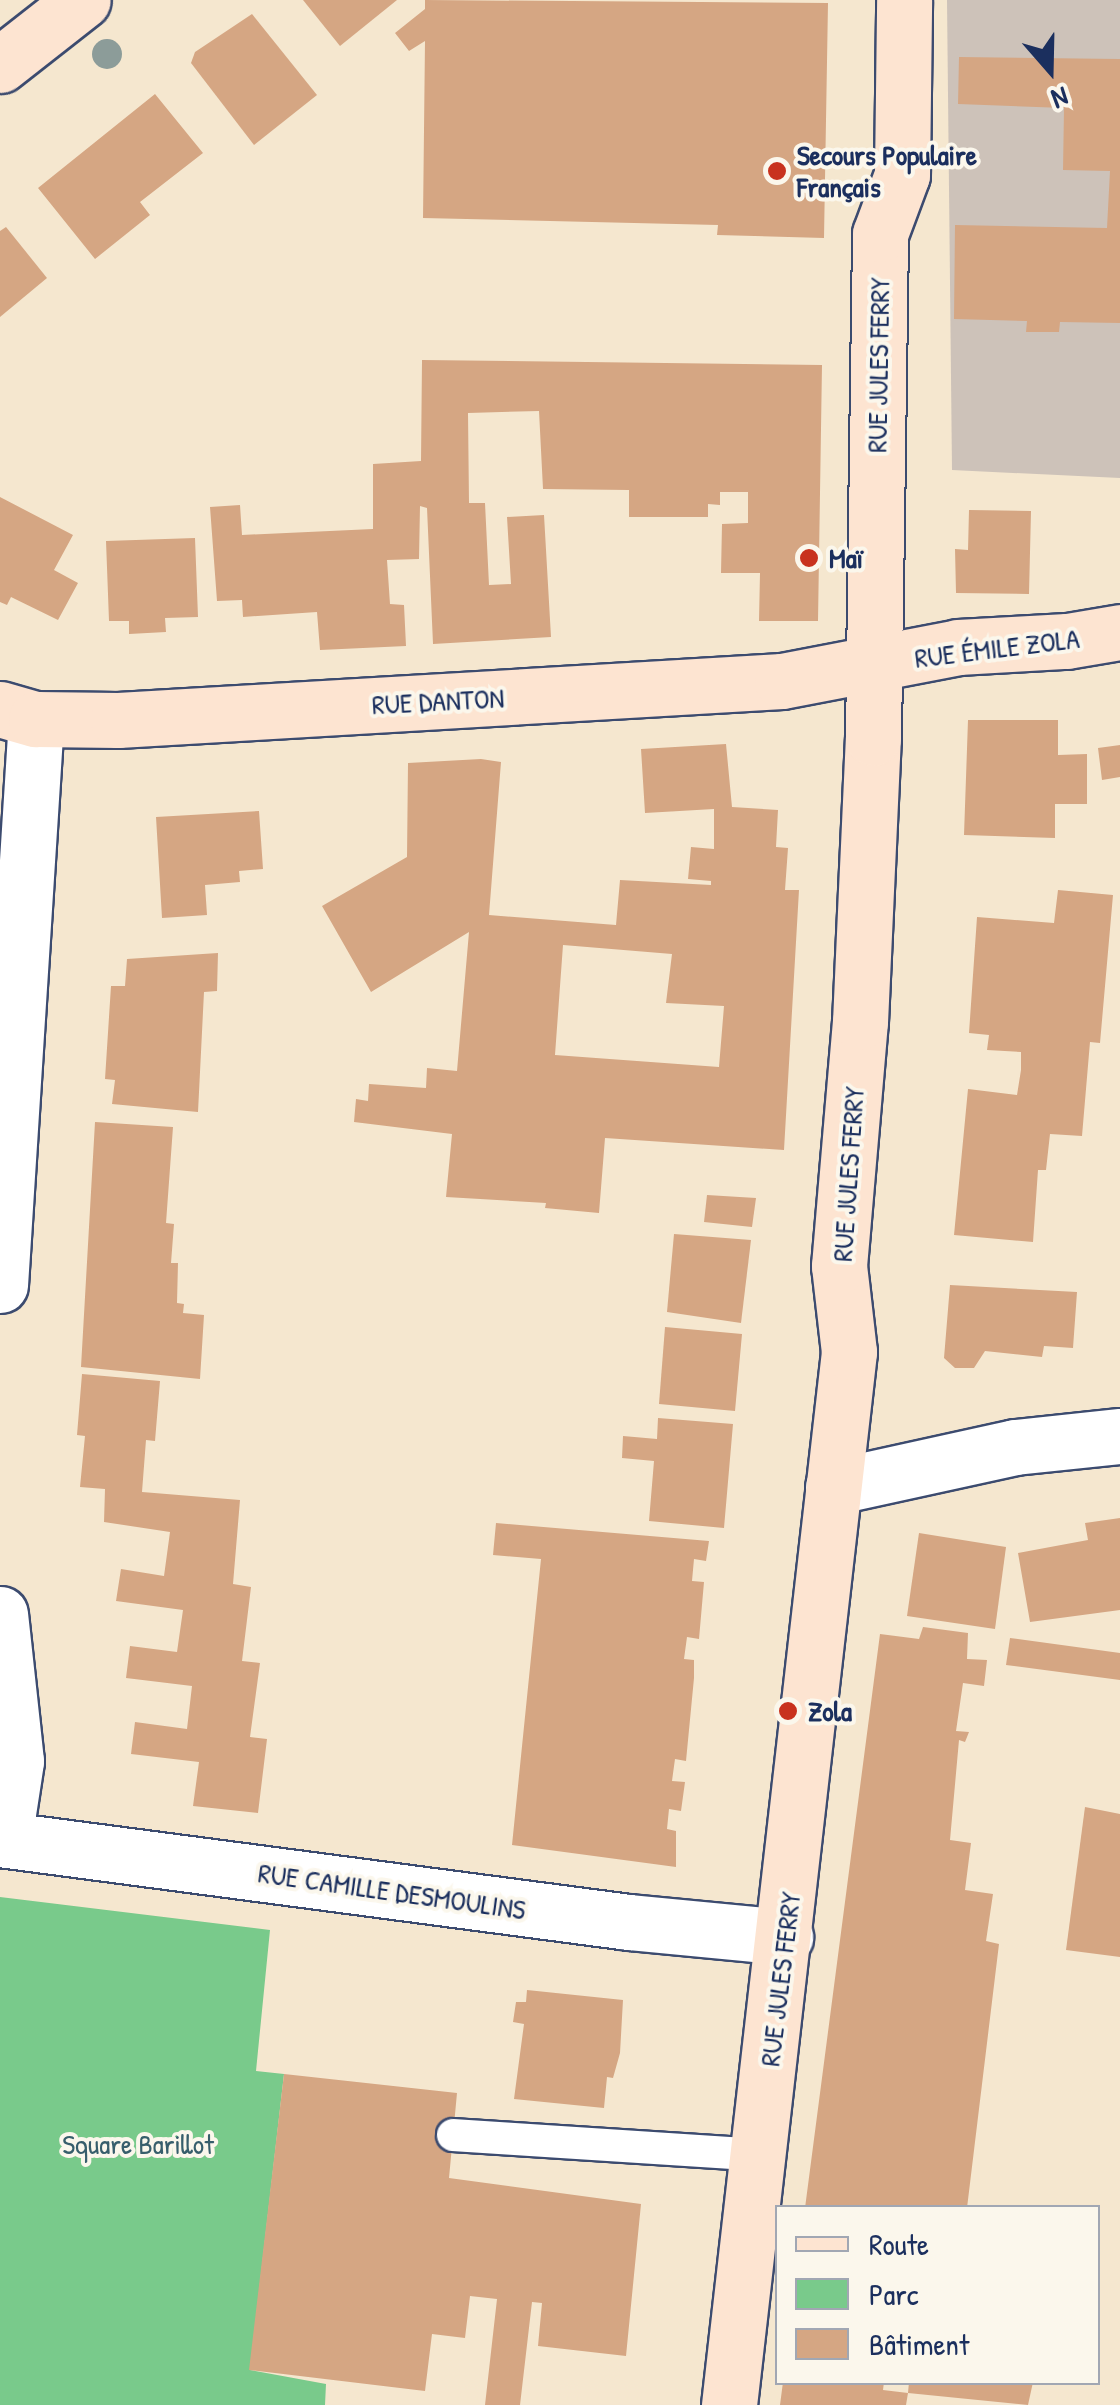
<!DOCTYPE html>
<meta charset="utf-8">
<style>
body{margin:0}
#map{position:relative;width:1120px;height:2405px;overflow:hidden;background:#f5e7cf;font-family:"Patrick Hand",sans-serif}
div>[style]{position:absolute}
.industrial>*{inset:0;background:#cdc2b9}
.green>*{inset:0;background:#79ca8b}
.building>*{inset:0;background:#d5a683}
.roads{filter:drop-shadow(2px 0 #3c4b6f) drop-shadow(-2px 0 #3c4b6f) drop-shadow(0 2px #3c4b6f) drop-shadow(0 -2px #3c4b6f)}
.lane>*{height:32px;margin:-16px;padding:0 16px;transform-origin:16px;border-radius:16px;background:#fff}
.street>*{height:55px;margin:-27.5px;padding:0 27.5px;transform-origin:27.5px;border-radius:27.5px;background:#fff}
.secondary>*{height:55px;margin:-27.5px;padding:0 27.5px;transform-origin:27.5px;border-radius:27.5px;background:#fde4d1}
.trees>*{width:30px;height:30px;margin:-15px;border-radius:50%;background:#8c9c99}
.dots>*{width:28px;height:28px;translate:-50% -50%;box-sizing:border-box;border:5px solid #fbf7ec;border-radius:50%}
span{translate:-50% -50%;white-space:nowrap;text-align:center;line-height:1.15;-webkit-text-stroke:8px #fbf7ec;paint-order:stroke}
.poi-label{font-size:28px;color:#1b2f5e;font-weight:700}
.left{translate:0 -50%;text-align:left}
.street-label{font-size:28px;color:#1b2f5e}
.park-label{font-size:28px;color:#375e6c}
.legend{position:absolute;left:775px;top:2205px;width:325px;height:180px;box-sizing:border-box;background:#fbf7ec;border:2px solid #a1a7b3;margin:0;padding:12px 18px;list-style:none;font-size:30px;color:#1b2f5e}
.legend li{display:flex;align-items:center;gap:20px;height:50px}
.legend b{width:50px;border:2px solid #a1a7b3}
.north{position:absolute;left:1000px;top:20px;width:100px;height:100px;-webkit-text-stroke:8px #fbf7ec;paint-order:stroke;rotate:160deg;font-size:28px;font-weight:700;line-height:40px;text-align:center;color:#1b2f5e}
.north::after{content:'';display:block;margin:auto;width:35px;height:45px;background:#1b2f5e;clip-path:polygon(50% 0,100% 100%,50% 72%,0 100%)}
</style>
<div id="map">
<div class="industrial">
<div style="clip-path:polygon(947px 0,1120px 0,1120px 478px,952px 470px)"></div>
</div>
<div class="green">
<div style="clip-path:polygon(0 1897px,270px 1930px,256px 2071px,284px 2074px,250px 2370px,326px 2384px,325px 2405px,0 2405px)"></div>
</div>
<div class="building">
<div style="clip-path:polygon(303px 0,397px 0,340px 46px)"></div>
<div style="clip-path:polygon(425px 0,828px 3px,824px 238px,717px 235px,718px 225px,423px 218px,425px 41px,409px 51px,395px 33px,425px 9px)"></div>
<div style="clip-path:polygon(252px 14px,317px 95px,254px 145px,191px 63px,195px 52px)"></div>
<div style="clip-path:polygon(959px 57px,1120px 59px,1120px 323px,1060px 322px,1059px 332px,1026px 332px,1027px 321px,954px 319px,955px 225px,1107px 228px,1110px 171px,1063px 170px,1064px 108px,958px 104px)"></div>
<div style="clip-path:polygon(155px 94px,203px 153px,140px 202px,150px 215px,95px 259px,38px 188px)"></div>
<div style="clip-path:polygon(6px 227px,47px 278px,0 317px,0 231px)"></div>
<div style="clip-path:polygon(422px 360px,822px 365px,818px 621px,759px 621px,760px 573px,721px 573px,722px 524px,748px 523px,748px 492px,720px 492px,720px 505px,708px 504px,708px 517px,629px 517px,629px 490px,543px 489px,539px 411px,468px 413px,469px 503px,485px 503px,489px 585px,511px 584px,507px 517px,544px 515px,551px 637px,433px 644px,427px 508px,420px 506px,419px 559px,387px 560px,390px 604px,404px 605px,406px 646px,320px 650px,317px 612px,243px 617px,242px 600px,217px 601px,210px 507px,240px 505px,242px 535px,373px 529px,373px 464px,421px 461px)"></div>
<div style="clip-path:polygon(0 497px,73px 535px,54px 570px,78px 583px,58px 620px,11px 597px,7px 605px,0 602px)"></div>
<div style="clip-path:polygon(969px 510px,1031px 511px,1029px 594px,956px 593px,955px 549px,968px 550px)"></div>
<div style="clip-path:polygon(195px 538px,198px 617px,165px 618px,166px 632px,129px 634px,129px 621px,109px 621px,106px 541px)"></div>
<div style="clip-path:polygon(968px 720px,1058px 720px,1058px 755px,1087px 754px,1087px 804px,1055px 804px,1055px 838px,964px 835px)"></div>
<div style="clip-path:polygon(evenodd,726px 744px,732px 807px,778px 810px,776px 847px,788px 848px,785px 890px,799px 890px,784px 1150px,605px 1138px,599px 1213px,545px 1208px,546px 1203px,446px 1197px,452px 1134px,354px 1122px,356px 1099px,368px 1101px,369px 1084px,426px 1088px,427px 1068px,457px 1071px,469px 932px,371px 992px,322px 906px,407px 857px,408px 763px,481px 759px,501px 762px,489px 915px,616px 925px,620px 880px,711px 885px,711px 881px,688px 879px,691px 847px,714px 849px,714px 809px,645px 813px,641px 749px,726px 744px,563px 945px,672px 954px,666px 1003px,724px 1006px,719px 1067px,555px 1055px,563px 945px)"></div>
<div style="clip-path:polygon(1120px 745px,1120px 777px,1102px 780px,1098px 748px)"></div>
<div style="clip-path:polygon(259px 811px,263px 869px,239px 871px,240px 882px,205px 885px,207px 915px,162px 918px,156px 817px)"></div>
<div style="clip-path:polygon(1058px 890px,1113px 895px,1100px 1043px,1090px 1042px,1082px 1136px,1050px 1134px,1046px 1170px,1038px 1170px,1033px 1242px,954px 1235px,968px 1089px,1017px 1095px,1021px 1070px,1021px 1052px,987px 1050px,989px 1035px,969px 1033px,977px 917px,1054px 923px)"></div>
<div style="clip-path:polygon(218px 953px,217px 991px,204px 992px,198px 1112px,112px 1104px,115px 1080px,105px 1079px,111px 986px,125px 986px,127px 959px)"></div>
<div style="clip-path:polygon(95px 1122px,173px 1127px,166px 1223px,174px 1224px,171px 1263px,178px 1263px,177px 1303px,184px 1304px,183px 1313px,204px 1315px,200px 1379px,81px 1367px)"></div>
<div style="clip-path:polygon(707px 1195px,756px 1198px,752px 1227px,704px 1222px)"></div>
<div style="clip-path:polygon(674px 1234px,751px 1240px,741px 1323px,667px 1312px)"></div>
<div style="clip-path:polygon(950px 1285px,1077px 1292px,1073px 1348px,1044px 1346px,1042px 1357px,985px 1351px,974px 1368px,955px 1368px,944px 1358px)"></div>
<div style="clip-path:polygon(665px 1327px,742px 1334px,735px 1411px,659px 1404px)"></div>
<div style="clip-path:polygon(82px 1374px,160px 1381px,155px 1441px,146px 1440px,142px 1492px,240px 1500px,233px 1584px,251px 1587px,242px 1661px,260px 1663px,250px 1737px,267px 1739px,258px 1813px,193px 1806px,199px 1762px,131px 1754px,135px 1722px,187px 1729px,192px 1686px,126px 1678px,130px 1646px,177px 1652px,183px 1610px,116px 1601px,121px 1569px,164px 1576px,170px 1532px,104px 1522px,105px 1489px,80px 1487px,85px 1436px,77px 1435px)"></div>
<div style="clip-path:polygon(658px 1418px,733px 1424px,724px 1528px,649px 1521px,654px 1461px,622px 1458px,623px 1436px,657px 1439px)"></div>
<div style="clip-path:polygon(1120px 1518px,1120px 1610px,1030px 1622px,1018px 1553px,1088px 1540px,1085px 1523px)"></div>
<div style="clip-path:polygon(496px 1523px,709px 1541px,706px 1561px,694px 1559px,692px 1581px,704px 1582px,699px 1639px,687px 1637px,684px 1659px,694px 1660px,694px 1678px,686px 1761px,675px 1759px,672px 1781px,685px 1782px,681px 1811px,669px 1809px,667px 1829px,676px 1831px,676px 1867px,512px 1845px,541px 1559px,493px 1555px)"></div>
<div style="clip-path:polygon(919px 1533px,1006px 1547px,995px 1629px,907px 1616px)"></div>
<div style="clip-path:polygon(923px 1627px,968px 1633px,967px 1659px,987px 1660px,984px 1686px,963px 1683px,956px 1731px,969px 1732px,965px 1742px,959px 1740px,950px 1840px,971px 1843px,965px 1890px,993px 1894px,986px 1941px,999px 1944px,967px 2208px,805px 2208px,880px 1634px,919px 1639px)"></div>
<div style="clip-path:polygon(1010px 1638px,1120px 1653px,1120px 1680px,1006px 1665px)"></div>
<div style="clip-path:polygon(1085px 1807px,1120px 1814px,1120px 1957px,1066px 1950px)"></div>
<div style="clip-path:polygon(527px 1990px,623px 2000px,620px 2053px,613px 2078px,607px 2077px,604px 2108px,514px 2099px,524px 2024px,513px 2022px,516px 2002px,526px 2002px)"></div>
<div style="clip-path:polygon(284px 2074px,457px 2093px,449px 2178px,641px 2204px,626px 2356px,538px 2346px,542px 2303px,532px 2302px,520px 2405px,485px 2405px,497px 2299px,470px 2296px,465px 2338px,432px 2334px,425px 2391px,249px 2370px)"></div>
<div style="clip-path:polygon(783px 2382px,884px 2382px,883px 2390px,908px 2393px,906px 2405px,780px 2405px)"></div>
<div style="clip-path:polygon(909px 2382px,1033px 2382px,1028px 2405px,908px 2393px)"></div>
</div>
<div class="roads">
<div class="lane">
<div style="left:453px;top:2135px;width:307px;rotate:3.7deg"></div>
</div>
<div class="street">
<div style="left:0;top:1285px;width:567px;rotate:-86.36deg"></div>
<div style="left:833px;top:1487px;width:186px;rotate:-12.4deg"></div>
<div style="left:1015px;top:1447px;width:106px;rotate:-6deg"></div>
<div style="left:0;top:1614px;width:148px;rotate:83.8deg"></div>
<div style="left:16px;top:1761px;width:79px;rotate:98.7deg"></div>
<div style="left:0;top:1839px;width:634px;rotate:7.52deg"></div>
<div style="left:629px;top:1922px;width:157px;rotate:5.5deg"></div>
</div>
<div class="secondary">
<div style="left:0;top:65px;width:105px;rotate:-38.1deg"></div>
<div style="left:0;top:709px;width:37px;rotate:16deg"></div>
<div style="left:36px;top:719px;width:82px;rotate:0.7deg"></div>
<div style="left:118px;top:720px;width:665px;rotate:-3.36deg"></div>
<div style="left:782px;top:681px;width:179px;rotate:-10.9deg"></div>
<div style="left:958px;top:647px;width:109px;rotate:-3.2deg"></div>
<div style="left:1067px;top:641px;width:54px;rotate:-9.6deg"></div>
<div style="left:729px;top:2405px;width:1060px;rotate:-83.5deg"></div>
<div style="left:849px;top:1352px;width:87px;rotate:-96.6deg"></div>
<div style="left:839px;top:1266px;width:245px;rotate:-85.1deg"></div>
<div style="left:860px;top:1022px;width:284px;rotate:-87.4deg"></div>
<div style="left:873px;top:738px;width:504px;rotate:-89.2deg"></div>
<div style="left:880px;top:234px;width:63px;rotate:-69.6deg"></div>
<div style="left:902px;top:175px;width:175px;rotate:-89.3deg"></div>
</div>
</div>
<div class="trees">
<div style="left:107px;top:54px"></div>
</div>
<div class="dots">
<div style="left:777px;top:171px;background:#c8321e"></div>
<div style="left:809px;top:558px;background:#c8321e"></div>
<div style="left:788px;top:1711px;background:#c8321e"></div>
</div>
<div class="poi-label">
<span class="left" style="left:797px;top:171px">Secours Populaire<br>Français</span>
<span class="left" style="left:829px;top:558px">Maï</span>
<span class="left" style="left:808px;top:1711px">Zola</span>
</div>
<div class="street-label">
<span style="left:878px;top:365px;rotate:-89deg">RUE JULES FERRY</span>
<span style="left:997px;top:648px;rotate:-7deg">RUE ÉMILE ZOLA</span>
<span style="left:438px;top:701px;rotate:-3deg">RUE DANTON</span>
<span style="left:848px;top:1174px;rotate:-86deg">RUE JULES FERRY</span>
<span style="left:392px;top:1891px;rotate:8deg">RUE CAMILLE DESMOULINS</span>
<span style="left:780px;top:1979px;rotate:-83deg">RUE JULES FERRY</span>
</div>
<div class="park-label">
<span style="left:138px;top:2144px">Square Barillot</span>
</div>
<ul class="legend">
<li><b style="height:12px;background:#fde4d1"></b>Route</li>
<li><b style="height:28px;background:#79ca8b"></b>Parc</li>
<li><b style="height:28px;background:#d5a683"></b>Bâtiment</li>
</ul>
<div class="north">N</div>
</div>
